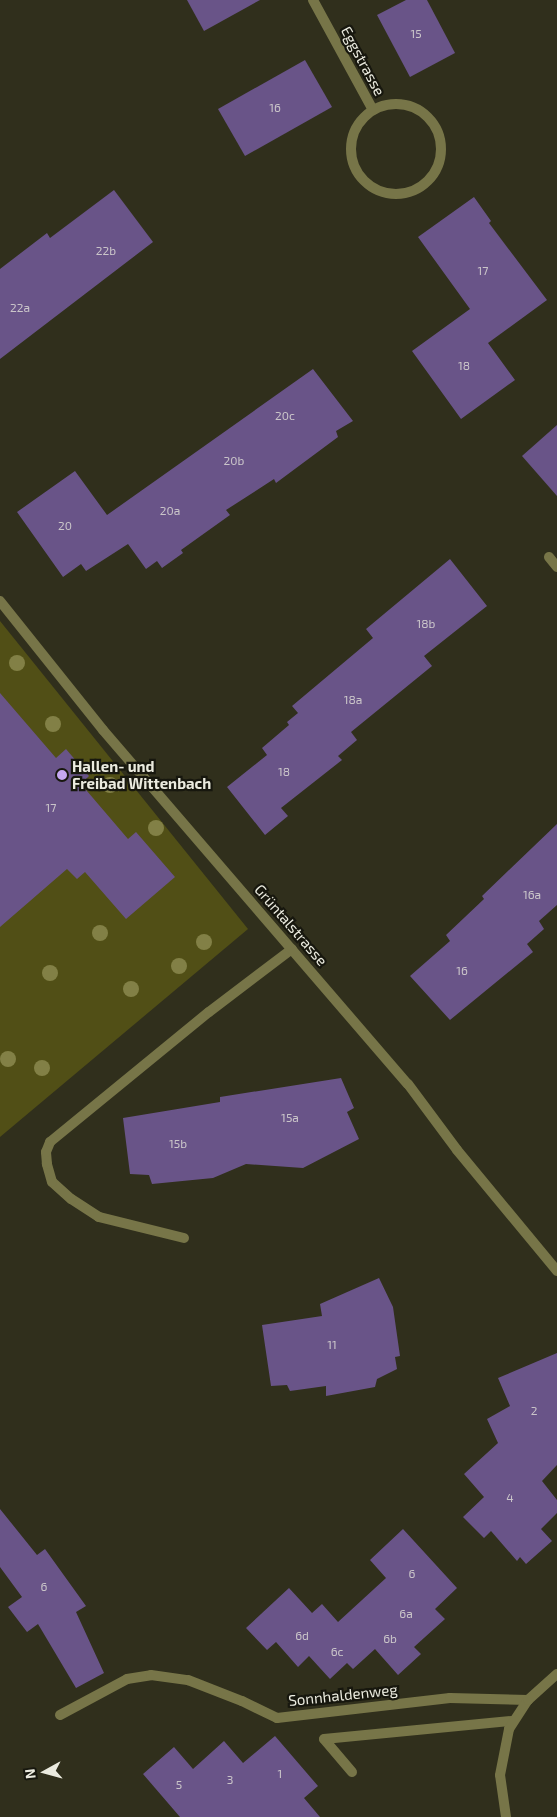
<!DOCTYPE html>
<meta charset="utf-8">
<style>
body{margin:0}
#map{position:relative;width:557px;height:1817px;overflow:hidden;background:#302f1c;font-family:"Exo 2",sans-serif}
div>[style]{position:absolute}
.green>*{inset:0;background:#514f16}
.building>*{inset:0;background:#695488}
.lane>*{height:10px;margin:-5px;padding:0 5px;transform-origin:5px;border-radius:5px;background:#777548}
.street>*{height:10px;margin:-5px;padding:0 5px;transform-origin:5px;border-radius:5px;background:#777548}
.street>.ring{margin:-5px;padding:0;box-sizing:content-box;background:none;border:10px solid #777548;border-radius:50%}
.trees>*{width:16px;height:16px;margin:-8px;border-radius:50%;background:#828046}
.dots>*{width:14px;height:14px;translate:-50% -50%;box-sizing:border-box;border:2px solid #17170e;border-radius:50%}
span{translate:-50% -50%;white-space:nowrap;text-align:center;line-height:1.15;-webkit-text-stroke:4.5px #17170e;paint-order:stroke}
.number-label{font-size:12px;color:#cac5c9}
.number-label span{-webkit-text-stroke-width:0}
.street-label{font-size:15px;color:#ebebdf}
.poi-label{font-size:15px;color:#ebebdf;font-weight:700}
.left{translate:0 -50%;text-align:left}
.north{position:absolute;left:20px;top:1747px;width:50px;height:50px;-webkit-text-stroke:4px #17170e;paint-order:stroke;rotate:263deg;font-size:14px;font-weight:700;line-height:20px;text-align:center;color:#ebebdf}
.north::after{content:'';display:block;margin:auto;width:18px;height:22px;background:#ebebdf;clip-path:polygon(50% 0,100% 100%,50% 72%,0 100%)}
</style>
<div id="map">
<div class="green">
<div style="clip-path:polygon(0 621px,248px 929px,0 1137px)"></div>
</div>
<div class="building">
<div style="clip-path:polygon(187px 0,260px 0,204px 31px)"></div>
<div style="clip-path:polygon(406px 0,427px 0,455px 53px,410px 77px,377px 15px)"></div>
<div style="clip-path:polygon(305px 60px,332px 107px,245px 156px,218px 109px)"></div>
<div style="clip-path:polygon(114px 190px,153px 242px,0 359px,0 269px,47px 233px,50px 238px)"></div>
<div style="clip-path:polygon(474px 197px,491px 221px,489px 223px,547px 300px,488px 343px,515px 380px,461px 419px,412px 351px,470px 309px,418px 237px)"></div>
<div style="clip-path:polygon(313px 369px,353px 421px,336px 431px,338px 437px,276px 483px,274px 479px,226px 510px,230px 515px,181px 550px,183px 553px,162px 568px,157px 561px,146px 569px,128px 544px,86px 571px,81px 564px,63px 577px,17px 512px,75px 471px,107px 515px)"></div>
<div style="clip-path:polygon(557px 425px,557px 496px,522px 456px)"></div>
<div style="clip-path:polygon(450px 559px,487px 606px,424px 656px,432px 666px,351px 732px,357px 740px,338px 756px,342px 760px,281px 808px,288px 816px,265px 835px,227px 787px,267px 755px,262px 748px,289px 725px,287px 722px,298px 713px,292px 706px,373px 638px,366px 629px)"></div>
<div style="clip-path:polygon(0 693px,56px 758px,66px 749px,89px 776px,81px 784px,128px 839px,136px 832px,175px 877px,126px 919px,85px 872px,77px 879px,67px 869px,0 927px)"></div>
<div style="clip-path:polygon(557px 824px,557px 905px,539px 921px,544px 929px,527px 944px,533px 952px,450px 1020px,410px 976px,450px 941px,446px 935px,484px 899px,482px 896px)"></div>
<div style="clip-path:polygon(341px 1078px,354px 1108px,347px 1112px,359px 1139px,303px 1168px,246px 1164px,213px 1178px,152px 1184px,149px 1175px,130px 1174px,123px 1118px,220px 1102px,220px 1097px)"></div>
<div style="clip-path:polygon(379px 1278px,393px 1307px,400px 1356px,395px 1357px,397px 1369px,377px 1379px,375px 1387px,326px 1396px,326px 1386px,290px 1391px,287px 1385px,271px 1386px,262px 1325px,322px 1316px,320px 1304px)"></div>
<div style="clip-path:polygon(557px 1353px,557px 1465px,542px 1481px,557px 1500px,557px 1513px,541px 1529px,552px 1541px,526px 1564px,520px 1557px,517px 1561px,491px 1531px,484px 1538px,463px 1517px,484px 1497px,464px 1474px,498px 1443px,487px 1419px,510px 1406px,498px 1378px)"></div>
<div style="clip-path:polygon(0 1509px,37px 1555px,45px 1549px,86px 1606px,76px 1612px,104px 1673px,76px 1688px,38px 1624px,27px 1632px,8px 1607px,22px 1597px,0 1567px)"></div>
<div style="clip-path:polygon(403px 1529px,457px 1588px,435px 1609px,445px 1619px,414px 1647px,421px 1654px,398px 1675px,375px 1649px,353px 1669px,347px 1663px,330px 1679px,309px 1656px,298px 1667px,276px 1642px,267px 1650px,246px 1628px,289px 1588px,312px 1613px,322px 1604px,338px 1622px,386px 1578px,370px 1560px)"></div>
<div style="clip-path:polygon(275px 1736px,318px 1786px,304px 1798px,320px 1817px,180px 1817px,143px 1774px,174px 1747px,193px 1769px,224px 1741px,243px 1763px)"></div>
</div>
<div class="lane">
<div style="left:549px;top:557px;width:13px;rotate:51deg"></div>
<div style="left:184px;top:1238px;width:88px;rotate:-166.1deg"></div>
<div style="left:99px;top:1217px;width:33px;rotate:-147deg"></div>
<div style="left:71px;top:1199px;width:25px;rotate:-138deg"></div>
<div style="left:52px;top:1182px;width:19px;rotate:-106deg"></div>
<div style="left:47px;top:1164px;width:12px;rotate:-95deg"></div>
<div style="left:46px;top:1152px;width:11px;rotate:-68deg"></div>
<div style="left:50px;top:1142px;width:205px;rotate:-39.3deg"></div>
<div style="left:209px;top:1012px;width:104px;rotate:-37.2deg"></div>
<div style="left:352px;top:1772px;width:43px;rotate:-130.3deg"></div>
<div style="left:324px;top:1739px;width:189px;rotate:-5.5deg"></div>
</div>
<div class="street">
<div style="left:313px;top:0;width:125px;rotate:61.4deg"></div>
<div class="ring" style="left:351px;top:104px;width:80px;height:80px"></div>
<div style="left:0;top:601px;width:165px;rotate:51.4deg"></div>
<div style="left:103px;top:730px;width:467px;rotate:49.3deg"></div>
<div style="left:408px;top:1084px;width:82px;rotate:53.4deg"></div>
<div style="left:457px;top:1150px;width:157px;rotate:50.4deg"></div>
<div style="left:60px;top:1715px;width:76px;rotate:-28.2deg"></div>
<div style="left:127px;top:1679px;width:24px;rotate:-9deg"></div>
<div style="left:151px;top:1675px;width:37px;rotate:8deg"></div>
<div style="left:188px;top:1680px;width:58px;rotate:21.3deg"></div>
<div style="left:242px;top:1701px;width:39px;rotate:26deg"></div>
<div style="left:277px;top:1718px;width:174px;rotate:-6.6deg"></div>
<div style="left:450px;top:1698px;width:78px;rotate:1.5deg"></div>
<div style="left:506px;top:1817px;width:42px;rotate:-98.1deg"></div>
<div style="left:500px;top:1775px;width:47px;rotate:-78.9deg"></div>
<div style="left:509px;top:1729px;width:35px;rotate:-57deg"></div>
<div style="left:528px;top:1700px;width:39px;rotate:-42deg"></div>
</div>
<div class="trees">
<div style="left:17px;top:663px"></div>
<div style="left:53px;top:724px"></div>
<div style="left:110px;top:785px"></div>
<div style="left:156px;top:828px"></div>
<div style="left:100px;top:933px"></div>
<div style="left:204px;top:942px"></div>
<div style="left:179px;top:966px"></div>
<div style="left:50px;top:973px"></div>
<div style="left:131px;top:989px"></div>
<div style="left:8px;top:1059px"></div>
<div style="left:42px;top:1068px"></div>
</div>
<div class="dots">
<div style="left:62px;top:775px;background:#c5a7f1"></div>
</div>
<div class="number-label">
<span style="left:416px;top:34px">15</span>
<span style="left:275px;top:108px">16</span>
<span style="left:106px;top:251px">22b</span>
<span style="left:483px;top:271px">17</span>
<span style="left:20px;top:308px">22a</span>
<span style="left:464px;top:366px">18</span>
<span style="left:285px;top:416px">20c</span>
<span style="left:234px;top:461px">20b</span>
<span style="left:170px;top:511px">20a</span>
<span style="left:65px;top:526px">20</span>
<span style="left:426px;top:624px">18b</span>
<span style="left:353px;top:700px">18a</span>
<span style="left:284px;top:772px">18</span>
<span style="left:51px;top:808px">17</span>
<span style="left:532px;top:895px">16a</span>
<span style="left:462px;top:971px">16</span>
<span style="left:290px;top:1118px">15a</span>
<span style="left:178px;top:1144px">15b</span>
<span style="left:332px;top:1345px">11</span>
<span style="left:534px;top:1411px">2</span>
<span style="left:510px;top:1498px">4</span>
<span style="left:412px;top:1574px">6</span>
<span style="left:44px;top:1587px">6</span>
<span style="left:406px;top:1614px">6a</span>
<span style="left:302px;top:1636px">6d</span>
<span style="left:390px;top:1639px">6b</span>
<span style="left:337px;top:1652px">6c</span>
<span style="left:280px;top:1774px">1</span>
<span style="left:230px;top:1780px">3</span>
<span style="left:179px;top:1785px">5</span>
</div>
<div class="street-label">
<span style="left:363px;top:61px;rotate:62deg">Eggstrasse</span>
<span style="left:291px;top:925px;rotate:49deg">Grüntalstrasse</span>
<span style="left:343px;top:1695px;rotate:-6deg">Sonnhaldenweg</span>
</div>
<div class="poi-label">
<span class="left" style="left:72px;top:775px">Hallen- und<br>Freibad Wittenbach</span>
</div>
<div class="north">N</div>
</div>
